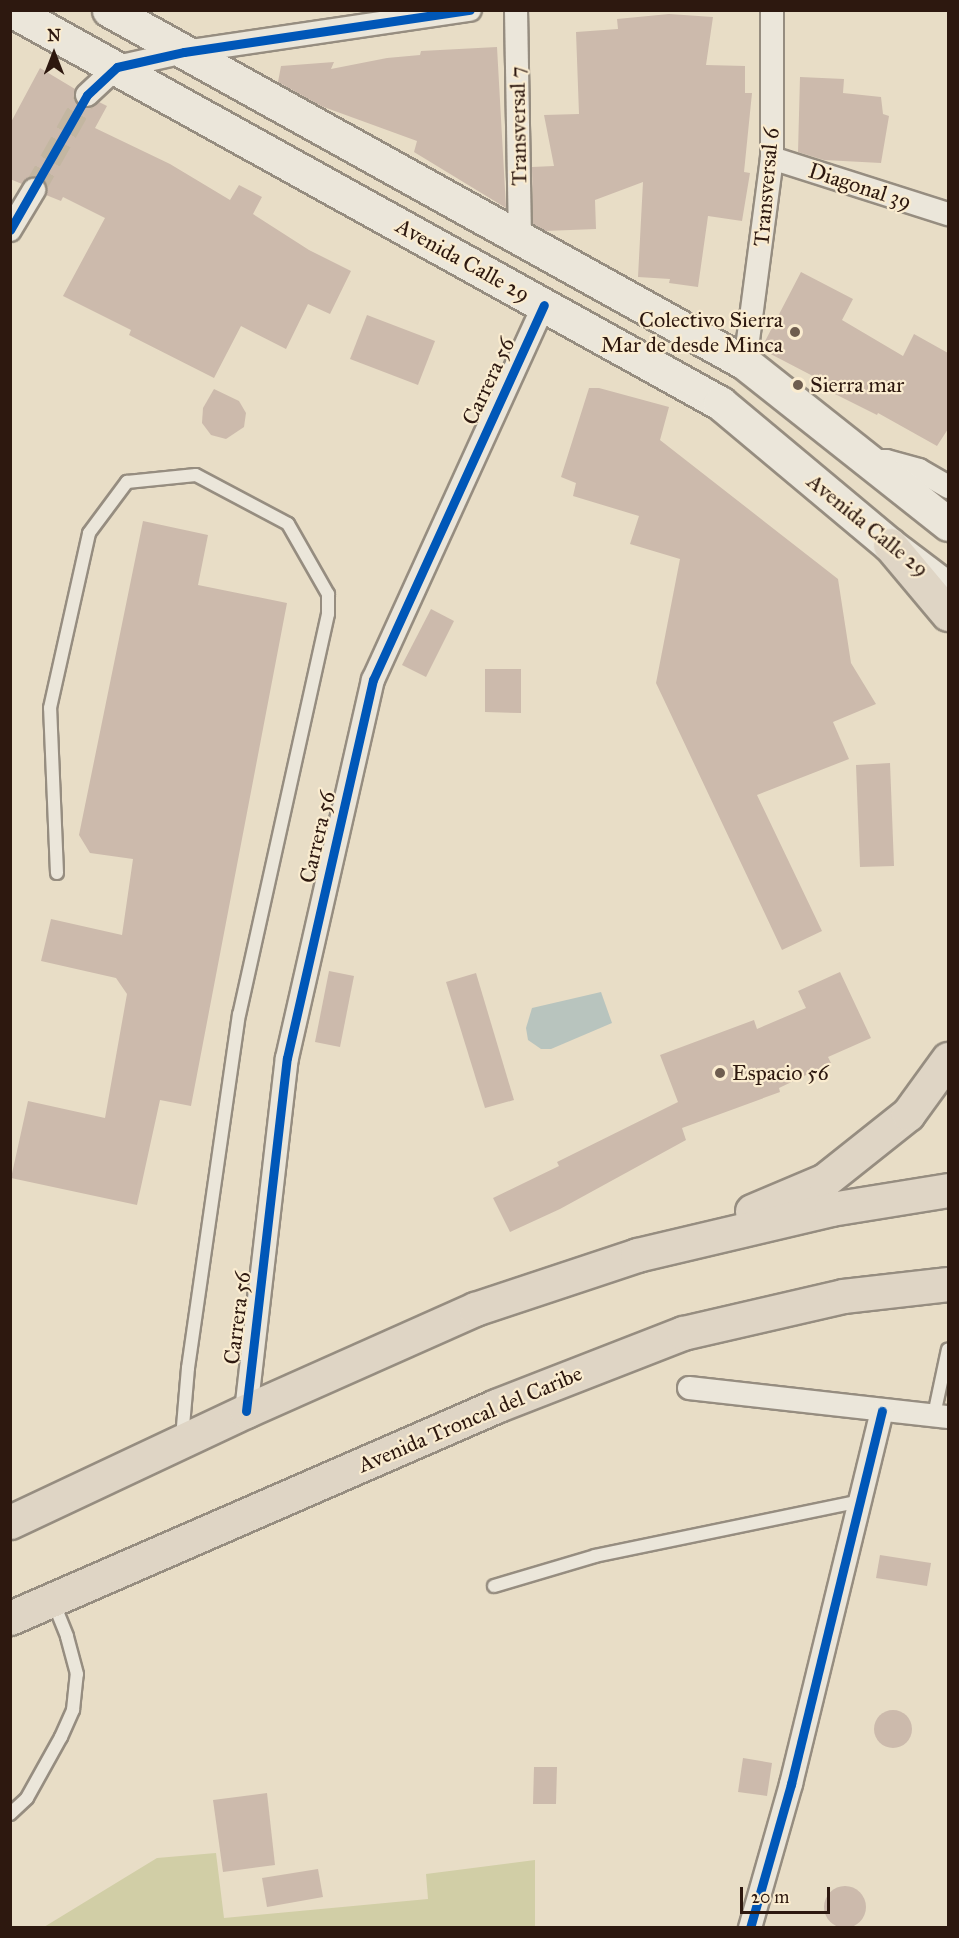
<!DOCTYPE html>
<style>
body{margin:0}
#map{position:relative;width:959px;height:1938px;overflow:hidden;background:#e8ddc6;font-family:"IM FELL Great Primer",serif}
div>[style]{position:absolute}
.green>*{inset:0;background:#d1cea6}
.water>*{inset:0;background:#b8c4be}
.building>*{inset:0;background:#ccbaac}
.round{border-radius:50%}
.minor-tunnel>*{height:22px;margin-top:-11px;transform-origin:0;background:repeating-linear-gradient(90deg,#c3b6a1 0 22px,transparent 0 33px)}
.roads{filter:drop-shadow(2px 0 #968d80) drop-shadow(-2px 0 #968d80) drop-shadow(0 2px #968d80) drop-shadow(0 -2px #968d80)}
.service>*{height:12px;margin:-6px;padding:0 6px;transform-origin:6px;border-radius:6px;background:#ebe6da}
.minor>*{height:22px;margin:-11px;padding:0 11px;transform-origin:11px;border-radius:11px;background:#ebe6da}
.secondary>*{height:33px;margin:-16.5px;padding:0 16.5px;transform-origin:16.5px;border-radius:16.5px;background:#ebe6da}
.trunk>*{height:33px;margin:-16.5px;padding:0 16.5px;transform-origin:16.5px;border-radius:16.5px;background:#dfd5c5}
.cycleway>*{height:9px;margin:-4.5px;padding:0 4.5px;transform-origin:4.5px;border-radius:4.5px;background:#0057b8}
.dots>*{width:16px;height:16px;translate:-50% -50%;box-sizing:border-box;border:3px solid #faecd0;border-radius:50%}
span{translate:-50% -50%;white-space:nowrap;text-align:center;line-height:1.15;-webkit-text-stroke:4.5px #faecd0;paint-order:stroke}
.street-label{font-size:22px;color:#2d180f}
.poi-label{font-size:22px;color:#2d180f}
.right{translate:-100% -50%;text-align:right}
.left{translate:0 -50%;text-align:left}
.frame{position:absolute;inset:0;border:12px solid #2d180f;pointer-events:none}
.north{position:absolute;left:24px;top:24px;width:60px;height:60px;-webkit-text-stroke:4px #faecd0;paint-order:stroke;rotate:0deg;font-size:16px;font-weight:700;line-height:24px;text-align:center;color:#2d180f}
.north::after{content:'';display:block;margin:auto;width:21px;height:27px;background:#2d180f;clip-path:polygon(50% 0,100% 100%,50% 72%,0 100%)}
.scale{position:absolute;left:740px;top:1887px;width:90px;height:27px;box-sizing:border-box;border:3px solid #2d180f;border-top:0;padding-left:8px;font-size:18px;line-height:21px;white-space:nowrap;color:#2d180f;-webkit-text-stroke:4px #faecd0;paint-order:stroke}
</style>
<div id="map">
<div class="green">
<div style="clip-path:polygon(216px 1853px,224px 1918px,428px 1899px,426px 1874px,535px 1860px,535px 1927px,44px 1927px,157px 1858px)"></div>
</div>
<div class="water">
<div style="clip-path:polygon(601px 992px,612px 1023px,551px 1049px,541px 1049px,528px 1040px,526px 1028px,532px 1008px)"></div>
</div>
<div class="building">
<div style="clip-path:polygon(669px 14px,713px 17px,706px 65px,745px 66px,745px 93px,752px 93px,744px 172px,750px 173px,742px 221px,708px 216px,698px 287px,669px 283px,670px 279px,638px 277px,643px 182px,595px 200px,596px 229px,545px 231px,533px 224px,532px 167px,554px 166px,544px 115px,579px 114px,576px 32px,618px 29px,617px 19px)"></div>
<div style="clip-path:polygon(497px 47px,506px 208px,414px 152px,417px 141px,321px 106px,278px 82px,281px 66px,334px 62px,331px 69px,387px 58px,420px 55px,421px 51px)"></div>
<div style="clip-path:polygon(40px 68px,75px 89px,74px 99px,83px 108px,91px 108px,99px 102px,107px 106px,95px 128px,170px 164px,230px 200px,239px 185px,262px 197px,253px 214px,309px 250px,351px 271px,330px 314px,308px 304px,286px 349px,241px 326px,214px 378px,129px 335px,131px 330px,63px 296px,105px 218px,63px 197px,61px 201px,46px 195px,46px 184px,40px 178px,28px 178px,22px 184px,10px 179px,10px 124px)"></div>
<div style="clip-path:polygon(800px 77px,844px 79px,843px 93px,881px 97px,883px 114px,889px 116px,881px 163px,824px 160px,798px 152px)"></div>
<div style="clip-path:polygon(801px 272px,853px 299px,842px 320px,903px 356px,914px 334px,948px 353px,948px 429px,937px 446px,878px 413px,877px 415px,829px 391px,832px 386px,761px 349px)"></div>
<div style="clip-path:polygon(367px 315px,435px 341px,418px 385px,350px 359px)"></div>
<div style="clip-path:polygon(589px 388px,599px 388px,669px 407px,660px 440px,838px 579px,851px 663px,876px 704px,833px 722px,849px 759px,757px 795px,822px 931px,782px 950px,656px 683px,680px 559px,630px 544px,639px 516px,573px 496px,576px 483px,561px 477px)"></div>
<div style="clip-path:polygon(214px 389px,239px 401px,246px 413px,244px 427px,226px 439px,211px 435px,202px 423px,203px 408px)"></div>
<div style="clip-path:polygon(143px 521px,208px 535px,198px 585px,287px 603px,191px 1106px,160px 1100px,137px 1205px,11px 1178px,28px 1101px,105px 1118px,127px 994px,116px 978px,41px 961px,51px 919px,122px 935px,133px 859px,90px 853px,79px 835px)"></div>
<div style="clip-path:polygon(431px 609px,454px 621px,426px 677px,402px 665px)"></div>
<div style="clip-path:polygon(485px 669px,521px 669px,521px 713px,485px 712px)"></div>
<div style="clip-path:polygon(890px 763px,894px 866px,860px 867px,856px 765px)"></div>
<div style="clip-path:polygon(329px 971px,354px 976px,340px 1047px,315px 1042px)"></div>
<div style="clip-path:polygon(840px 972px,871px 1038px,828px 1057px,831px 1063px,779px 1088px,780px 1092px,682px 1128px,686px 1140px,560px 1209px,510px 1232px,493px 1198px,559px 1166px,557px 1162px,678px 1102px,660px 1055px,754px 1020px,757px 1029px,806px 1008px,798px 991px)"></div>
<div style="clip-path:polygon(476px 973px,514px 1100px,485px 1108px,446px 982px)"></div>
<div style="clip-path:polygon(880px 1555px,931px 1563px,927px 1586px,876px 1578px)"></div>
<div class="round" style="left:874px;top:1710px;width:38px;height:38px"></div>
<div style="clip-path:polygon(743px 1758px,772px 1763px,767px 1796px,738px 1792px)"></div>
<div style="clip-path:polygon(534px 1767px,557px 1767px,556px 1804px,533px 1804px)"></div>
<div style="clip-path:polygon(267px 1793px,275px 1865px,223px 1872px,213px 1800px)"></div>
<div style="clip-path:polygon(318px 1869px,323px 1897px,267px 1907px,262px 1878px)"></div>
<div class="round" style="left:824px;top:1886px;width:42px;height:42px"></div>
</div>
<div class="minor-tunnel">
<div style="left:34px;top:190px;width:109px;rotate:-60.8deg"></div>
</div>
<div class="roads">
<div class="service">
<div style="left:57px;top:873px;width:165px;rotate:-92.4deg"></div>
<div style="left:50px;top:708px;width:179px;rotate:-77.4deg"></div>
<div style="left:89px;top:533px;width:64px;rotate:-53.3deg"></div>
<div style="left:127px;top:482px;width:69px;rotate:-5.8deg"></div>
<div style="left:196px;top:475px;width:104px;rotate:28deg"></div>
<div style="left:288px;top:524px;width:81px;rotate:60.3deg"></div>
<div style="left:328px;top:594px;width:20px;rotate:90deg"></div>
<div style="left:328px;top:614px;width:410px;rotate:102.5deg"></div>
<div style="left:239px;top:1014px;width:358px;rotate:98.2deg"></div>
<div style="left:188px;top:1368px;width:70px;rotate:94.9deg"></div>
<div style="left:934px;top:1415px;width:67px;rotate:-78deg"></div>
<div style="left:494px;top:1586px;width:105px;rotate:-16.5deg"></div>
<div style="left:595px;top:1556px;width:271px;rotate:-11.7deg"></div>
<div style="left:10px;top:1814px;width:23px;rotate:-43deg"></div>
<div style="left:27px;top:1798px;width:70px;rotate:-60.9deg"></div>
<div style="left:61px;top:1737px;width:30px;rotate:-66deg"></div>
<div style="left:73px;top:1710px;width:36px;rotate:-84deg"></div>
<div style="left:77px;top:1674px;width:39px;rotate:-105deg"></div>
<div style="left:67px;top:1636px;width:38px;rotate:-112deg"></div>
</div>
<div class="minor">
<div style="left:516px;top:10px;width:231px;rotate:89deg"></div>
<div style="left:87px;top:95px;width:41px;rotate:-43deg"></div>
<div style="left:117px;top:67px;width:69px;rotate:-12.6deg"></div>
<div style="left:184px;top:52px;width:289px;rotate:-8.4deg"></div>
<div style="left:772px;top:158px;width:185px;rotate:17.7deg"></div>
<div style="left:10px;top:230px;width:47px;rotate:-59deg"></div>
<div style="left:745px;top:363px;width:207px;rotate:-82.5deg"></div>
<div style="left:772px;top:158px;width:148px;rotate:-90deg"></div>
<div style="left:872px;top:461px;width:14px"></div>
<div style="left:886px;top:461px;width:34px;rotate:15deg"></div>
<div style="left:919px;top:470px;width:34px;rotate:30deg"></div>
<div style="left:689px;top:1388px;width:261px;rotate:6.4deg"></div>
<div style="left:246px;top:1411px;width:355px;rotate:-83.4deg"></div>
<div style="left:287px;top:1058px;width:388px;rotate:-77.2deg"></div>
<div style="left:373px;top:680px;width:412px;rotate:-65.5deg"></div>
<div style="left:750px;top:1928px;width:150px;rotate:-74.1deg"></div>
<div style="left:791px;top:1784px;width:384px;rotate:-76.3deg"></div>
</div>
<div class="secondary">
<div style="left:11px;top:10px;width:811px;rotate:29deg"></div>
<div style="left:720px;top:403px;width:222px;rotate:39.9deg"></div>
<div style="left:890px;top:545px;width:73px;rotate:37.2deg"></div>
<div style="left:109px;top:10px;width:727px;rotate:29.03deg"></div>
<div style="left:745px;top:363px;width:259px;rotate:38.4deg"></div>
</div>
<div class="trunk">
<div style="left:890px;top:545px;width:90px;rotate:50deg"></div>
<div style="left:752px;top:1211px;width:79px;rotate:-23deg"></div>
<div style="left:825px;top:1180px;width:106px;rotate:-38.5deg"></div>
<div style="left:908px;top:1114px;width:68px;rotate:-54deg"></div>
<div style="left:10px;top:1522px;width:261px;rotate:-25.2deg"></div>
<div style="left:246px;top:1411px;width:251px;rotate:-24deg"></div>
<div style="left:475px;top:1309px;width:171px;rotate:-18.4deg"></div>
<div style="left:637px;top:1255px;width:199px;rotate:-13.3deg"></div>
<div style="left:831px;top:1209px;width:119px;rotate:-9.2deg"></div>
<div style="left:10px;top:1618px;width:530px;rotate:-23.57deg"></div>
<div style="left:496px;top:1406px;width:201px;rotate:-21.3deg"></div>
<div style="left:683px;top:1333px;width:164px;rotate:-13deg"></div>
<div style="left:843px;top:1296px;width:106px;rotate:-6.5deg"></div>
</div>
</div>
<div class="cycleway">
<div style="left:10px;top:230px;width:155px;rotate:-60.3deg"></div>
<div style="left:87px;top:95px;width:41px;rotate:-43deg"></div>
<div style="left:117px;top:67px;width:69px;rotate:-12.6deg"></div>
<div style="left:184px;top:52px;width:289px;rotate:-8.4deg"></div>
<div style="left:246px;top:1411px;width:355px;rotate:-83.4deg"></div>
<div style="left:287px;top:1058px;width:388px;rotate:-77.2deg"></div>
<div style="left:373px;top:680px;width:412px;rotate:-65.5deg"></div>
<div style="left:750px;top:1928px;width:150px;rotate:-74.1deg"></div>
<div style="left:791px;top:1784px;width:384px;rotate:-76.3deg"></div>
</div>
<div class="dots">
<div style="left:795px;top:332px;background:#6e5d4f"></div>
<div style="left:798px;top:385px;background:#6e5d4f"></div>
<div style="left:720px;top:1073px;background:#6e5d4f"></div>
</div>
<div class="street-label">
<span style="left:518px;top:126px;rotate:-91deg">Transversal 7</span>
<span style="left:860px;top:186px;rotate:18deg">Diagonal 39</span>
<span style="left:766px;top:187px;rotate:-85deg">Transversal 6</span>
<span style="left:463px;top:260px;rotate:29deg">Avenida Calle 29</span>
<span style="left:488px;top:381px;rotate:-65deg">Carrera 56</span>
<span style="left:868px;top:525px;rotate:39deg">Avenida Calle 29</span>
<span style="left:317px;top:837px;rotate:-77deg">Carrera 56</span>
<span style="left:237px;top:1318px;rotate:-83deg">Carrera 56</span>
<span style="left:470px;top:1419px;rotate:-23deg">Avenida Troncal del Caribe</span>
</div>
<div class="poi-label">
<span class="right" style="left:783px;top:332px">Colectivo Sierra<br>Mar de desde Minca</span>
<span class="left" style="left:810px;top:385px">Sierra mar</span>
<span class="left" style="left:732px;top:1073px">Espacio 56</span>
</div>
<div class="frame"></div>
<div class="north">N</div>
<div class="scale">20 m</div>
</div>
